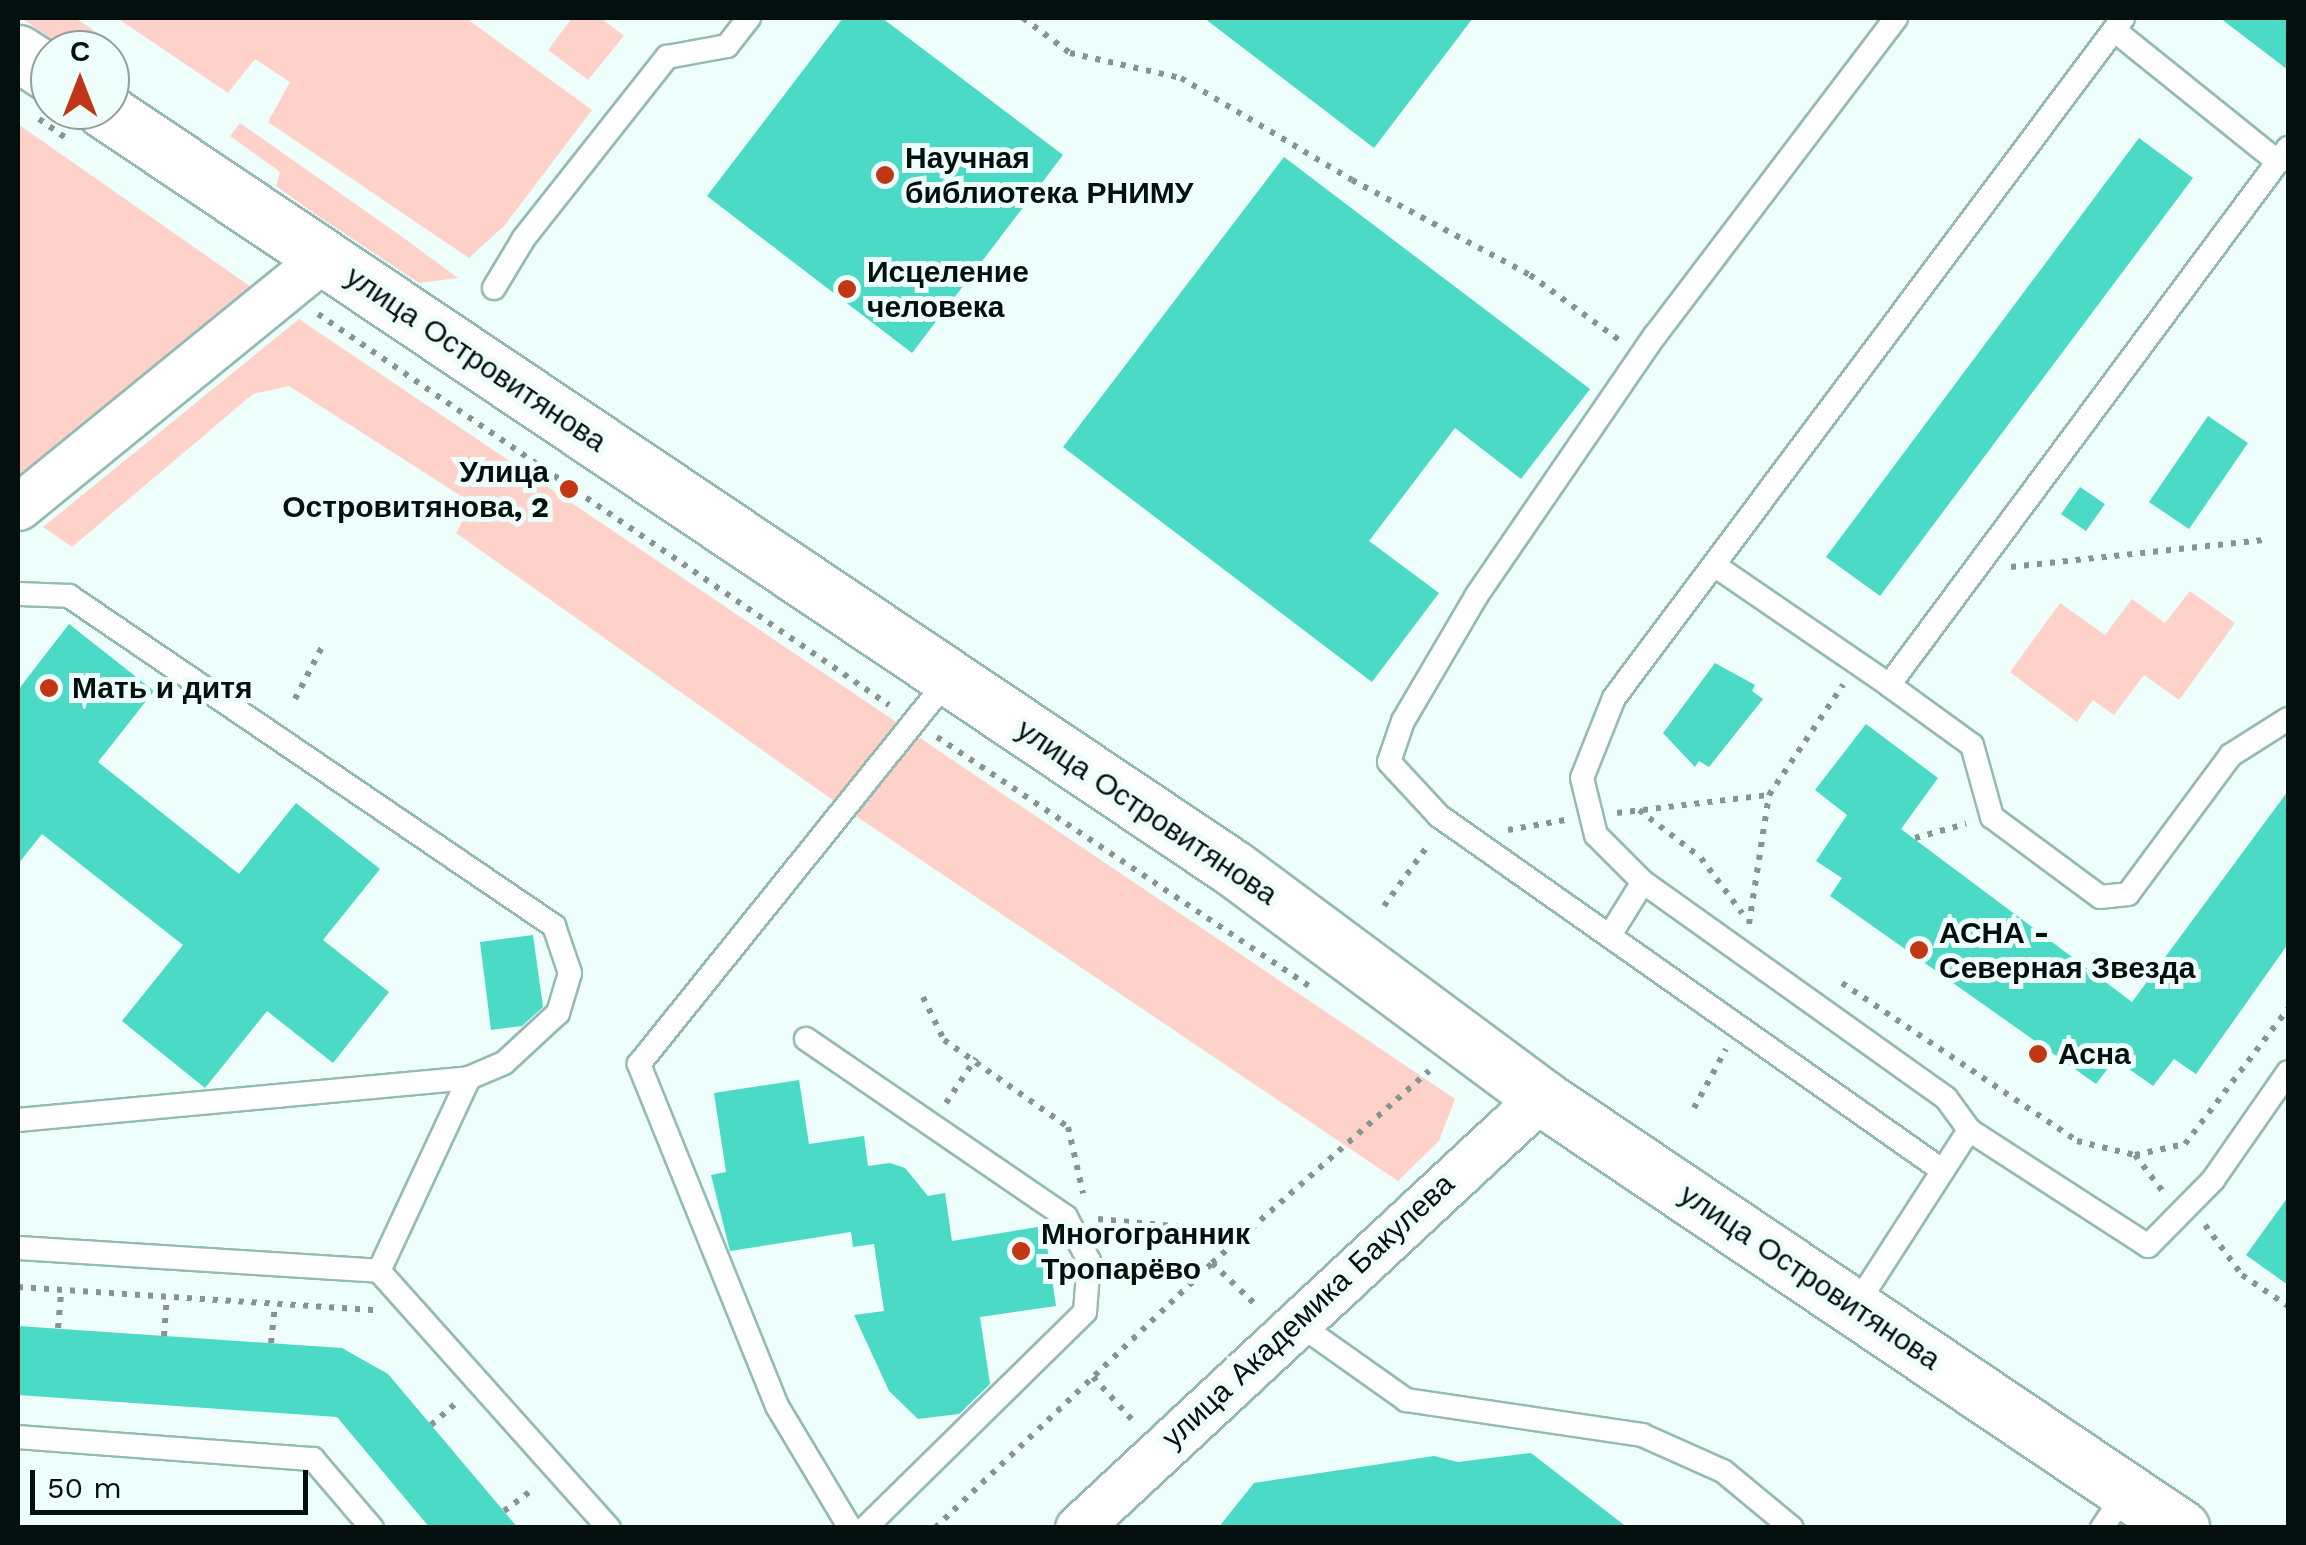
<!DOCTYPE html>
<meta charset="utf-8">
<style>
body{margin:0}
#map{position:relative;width:2306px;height:1545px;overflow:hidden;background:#eefefb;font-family:"Work Sans",sans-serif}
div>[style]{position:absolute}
.green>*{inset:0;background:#fed2c8}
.building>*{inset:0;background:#4bdac6}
.path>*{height:6px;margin-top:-3px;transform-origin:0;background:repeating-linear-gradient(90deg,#869592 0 5px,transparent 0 13px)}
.roads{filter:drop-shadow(2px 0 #93bbb3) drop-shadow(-2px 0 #93bbb3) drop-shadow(0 2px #93bbb3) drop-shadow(0 -2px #93bbb3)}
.lane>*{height:22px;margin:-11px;padding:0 11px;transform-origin:11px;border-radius:11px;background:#fff}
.street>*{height:45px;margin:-22.5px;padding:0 22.5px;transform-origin:22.5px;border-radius:22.5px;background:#fff}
.secondary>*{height:55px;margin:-27.5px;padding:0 27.5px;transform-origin:27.5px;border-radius:27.5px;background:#fff}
.dots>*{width:28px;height:28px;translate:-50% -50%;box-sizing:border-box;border:5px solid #eefefb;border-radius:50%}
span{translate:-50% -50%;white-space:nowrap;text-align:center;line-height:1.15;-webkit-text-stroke:10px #eefefb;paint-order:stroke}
.poi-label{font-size:30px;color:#03100d;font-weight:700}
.left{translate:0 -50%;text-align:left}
.right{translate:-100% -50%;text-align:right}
.street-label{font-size:30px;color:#03100d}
.frame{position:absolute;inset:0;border:20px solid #03100d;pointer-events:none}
.north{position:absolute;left:30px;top:30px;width:100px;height:100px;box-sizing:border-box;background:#eefefb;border:2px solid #909f9c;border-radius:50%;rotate:0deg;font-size:28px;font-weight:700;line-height:40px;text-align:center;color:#03100d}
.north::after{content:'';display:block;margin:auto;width:35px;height:45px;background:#c13716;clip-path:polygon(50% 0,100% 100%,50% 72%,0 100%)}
.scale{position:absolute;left:30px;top:1470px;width:278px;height:45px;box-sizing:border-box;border:5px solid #03100d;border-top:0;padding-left:12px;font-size:30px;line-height:35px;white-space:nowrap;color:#03100d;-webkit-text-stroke:8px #eefefb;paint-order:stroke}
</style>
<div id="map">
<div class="green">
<div style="clip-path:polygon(21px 18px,75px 18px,102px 36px,93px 50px,68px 50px)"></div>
<div style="clip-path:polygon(117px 18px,466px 18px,592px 110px,505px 225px,469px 258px,268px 122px,290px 82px,255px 59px,228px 93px)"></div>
<div style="clip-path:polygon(572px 18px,601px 18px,624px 36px,588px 80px,548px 50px)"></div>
<div style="clip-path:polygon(240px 123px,401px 236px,458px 278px,419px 283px,312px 212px,276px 186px,280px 172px,230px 136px)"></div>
<div style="clip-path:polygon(18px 124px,251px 287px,18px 482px)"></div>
<div style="clip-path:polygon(299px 319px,1455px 1099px,1439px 1141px,1398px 1181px,844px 808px,456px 533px,472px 503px,289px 386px,253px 394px,72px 547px,43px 527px)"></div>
<div style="clip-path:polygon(2190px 591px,2235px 623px,2179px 700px,2144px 675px,2114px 715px,2093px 700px,2077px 722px,2010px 672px,2060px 603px,2105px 635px,2132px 599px,2165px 623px)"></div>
</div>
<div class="building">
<div style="clip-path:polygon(843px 18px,882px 18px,1063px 155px,912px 353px,707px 196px)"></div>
<div style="clip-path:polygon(1204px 18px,1473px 18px,1374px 148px)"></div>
<div style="clip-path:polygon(2220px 18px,2288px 18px,2288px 70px)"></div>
<div style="clip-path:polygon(2139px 138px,2193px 178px,1880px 596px,1826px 557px)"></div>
<div style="clip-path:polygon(1284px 157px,1590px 389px,1521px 479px,1455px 428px,1369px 541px,1439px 593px,1372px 682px,1063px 447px)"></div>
<div style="clip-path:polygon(2208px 416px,2248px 443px,2189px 529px,2149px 502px)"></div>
<div style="clip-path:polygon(2080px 487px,2105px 504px,2086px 531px,2061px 514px)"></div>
<div style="clip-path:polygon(69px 624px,154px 691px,98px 762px,239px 874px,296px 803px,380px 869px,323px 940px,389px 992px,333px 1063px,267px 1011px,205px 1088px,122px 1021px,183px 945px,42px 834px,18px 864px,18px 690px)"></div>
<div style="clip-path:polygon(1715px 663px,1755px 685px,1752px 691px,1763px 699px,1709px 767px,1699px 761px,1695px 767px,1663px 733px)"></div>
<div style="clip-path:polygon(1866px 724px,1938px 778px,1901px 829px,2132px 1002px,2288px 791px,2288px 944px,2196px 1074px,2174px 1059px,2153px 1086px,2115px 1059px,2096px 1084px,1830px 896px,1842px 878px,1816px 861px,1847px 815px,1815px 790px)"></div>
<div style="clip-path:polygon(533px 935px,543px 1007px,522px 1026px,491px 1030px,480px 942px)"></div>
<div style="clip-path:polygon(799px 1080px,809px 1144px,864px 1136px,868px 1166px,890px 1163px,905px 1168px,928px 1196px,945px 1193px,952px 1241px,1044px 1226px,1056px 1306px,980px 1317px,990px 1384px,959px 1414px,918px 1419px,889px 1391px,854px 1315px,884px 1311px,874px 1244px,853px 1247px,851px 1232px,730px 1251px,711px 1175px,726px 1172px,714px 1093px)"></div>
<div style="clip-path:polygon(2288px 1197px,2288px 1285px,2246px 1255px)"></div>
<div style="clip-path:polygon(18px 1326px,342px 1348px,388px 1374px,518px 1528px,430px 1528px,337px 1417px,18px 1395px)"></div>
<div style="clip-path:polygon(1531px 1453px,1628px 1528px,1218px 1528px,1254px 1483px,1434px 1456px,1458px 1462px)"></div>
</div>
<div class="path">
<div style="left:1023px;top:18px;width:59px;rotate:36.7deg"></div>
<div style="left:1070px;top:53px;width:114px;rotate:12.7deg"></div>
<div style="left:1181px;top:78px;width:199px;rotate:30.8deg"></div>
<div style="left:1352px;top:180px;width:202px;rotate:28.1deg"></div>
<div style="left:1530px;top:275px;width:110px;rotate:36.1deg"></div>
<div style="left:39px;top:119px;width:33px;rotate:35deg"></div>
<div style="left:318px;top:314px;width:692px;rotate:34.4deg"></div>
<div style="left:2011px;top:567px;width:254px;rotate:-6.1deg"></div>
<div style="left:295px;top:699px;width:59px;rotate:-62.6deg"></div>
<div style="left:937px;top:737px;width:453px;rotate:33.8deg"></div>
<div style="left:1639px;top:810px;width:78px;rotate:37.7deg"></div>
<div style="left:1701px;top:858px;width:69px;rotate:53.3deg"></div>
<div style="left:1617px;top:813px;width:153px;rotate:-6.8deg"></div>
<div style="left:1508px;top:830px;width:58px;rotate:-10deg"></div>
<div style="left:1915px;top:838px;width:53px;rotate:-15.4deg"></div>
<div style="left:1384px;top:906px;width:72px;rotate:-54.1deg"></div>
<div style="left:1749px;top:924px;width:131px;rotate:-81.2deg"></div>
<div style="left:1769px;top:795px;width:133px;rotate:-56.1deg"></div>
<div style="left:1842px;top:983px;width:283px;rotate:33.9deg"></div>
<div style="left:2077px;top:1141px;width:60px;rotate:13.6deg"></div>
<div style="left:2135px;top:1155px;width:51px;rotate:-12.4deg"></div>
<div style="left:2185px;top:1144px;width:170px;rotate:-52.7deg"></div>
<div style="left:923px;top:997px;width:48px;rotate:64deg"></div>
<div style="left:944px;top:1040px;width:151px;rotate:35.1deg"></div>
<div style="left:1068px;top:1127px;width:68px;rotate:77.2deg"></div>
<div style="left:946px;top:1103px;width:54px;rotate:-56.3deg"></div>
<div style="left:1694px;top:1108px;width:67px;rotate:-61.5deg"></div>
<div style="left:2135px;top:1155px;width:48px;rotate:52.7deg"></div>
<div style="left:1098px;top:1219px;width:117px;rotate:5.4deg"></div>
<div style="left:1214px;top:1230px;width:23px;rotate:50deg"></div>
<div style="left:2205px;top:1225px;width:62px;rotate:53.5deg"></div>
<div style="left:2242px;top:1275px;width:55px;rotate:34deg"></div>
<div style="left:1212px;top:1263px;width:64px;rotate:43.7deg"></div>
<div style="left:18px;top:1287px;width:359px;rotate:3.7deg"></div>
<div style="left:58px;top:1328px;width:38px;rotate:-85deg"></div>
<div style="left:164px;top:1336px;width:39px;rotate:-86deg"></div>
<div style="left:271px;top:1343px;width:39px;rotate:-84deg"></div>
<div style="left:1093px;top:1377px;width:64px;rotate:47.5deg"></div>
<div style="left:431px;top:1425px;width:38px;rotate:-41deg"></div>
<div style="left:504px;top:1511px;width:39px;rotate:-37deg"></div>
<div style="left:935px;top:1528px;width:383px;rotate:-43.7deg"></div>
<div style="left:1212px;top:1263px;width:290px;rotate:-41.5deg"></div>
</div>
<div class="roads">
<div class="lane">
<div style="left:1896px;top:18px;width:398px;rotate:127.2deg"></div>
<div style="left:1655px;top:335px;width:315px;rotate:124.4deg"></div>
<div style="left:1477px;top:595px;width:146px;rotate:120.4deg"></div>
<div style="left:1403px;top:721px;width:43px;rotate:108.9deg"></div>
<div style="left:1389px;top:762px;width:74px;rotate:47.2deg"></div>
<div style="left:1439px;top:816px;width:611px;rotate:35.15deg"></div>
<div style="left:2123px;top:18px;width:849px;rotate:126.82deg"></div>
<div style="left:1614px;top:698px;width:86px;rotate:111.8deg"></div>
<div style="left:1582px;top:778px;width:59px;rotate:76.2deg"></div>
<div style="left:1596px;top:835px;width:66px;rotate:45deg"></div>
<div style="left:1643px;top:882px;width:372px;rotate:35.5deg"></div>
<div style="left:1946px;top:1098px;width:39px;rotate:54deg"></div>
<div style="left:1969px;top:1130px;width:213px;rotate:32.9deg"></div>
<div style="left:2148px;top:1246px;width:93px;rotate:-45.4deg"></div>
<div style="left:2213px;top:1180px;width:131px;rotate:-55.2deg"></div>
<div style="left:2114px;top:30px;width:211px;rotate:38.8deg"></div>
<div style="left:2288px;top:148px;width:669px;rotate:126.61deg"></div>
<div style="left:1889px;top:685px;width:102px;rotate:35.9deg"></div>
<div style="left:1972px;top:745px;width:75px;rotate:74.5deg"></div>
<div style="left:1992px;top:817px;width:134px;rotate:36.5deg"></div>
<div style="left:2100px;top:897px;width:28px;rotate:-6deg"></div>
<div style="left:2128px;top:894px;width:173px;rotate:-53.5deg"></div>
<div style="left:2231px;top:755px;width:67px;rotate:-32.3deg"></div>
<div style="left:494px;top:288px;width:58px;rotate:-59deg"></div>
<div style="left:524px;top:238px;width:231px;rotate:-51.7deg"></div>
<div style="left:667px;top:57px;width:61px;rotate:-10.4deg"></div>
<div style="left:727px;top:46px;width:36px;rotate:-52deg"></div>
<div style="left:1714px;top:565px;width:212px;rotate:34.4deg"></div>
<div style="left:18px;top:594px;width:51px;rotate:2.2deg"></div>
<div style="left:69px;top:596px;width:587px;rotate:34.23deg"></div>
<div style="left:554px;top:926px;width:50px;rotate:71.2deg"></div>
<div style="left:570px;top:973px;width:42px;rotate:106.7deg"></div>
<div style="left:558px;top:1013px;width:74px;rotate:137.2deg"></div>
<div style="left:504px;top:1063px;width:38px;rotate:157deg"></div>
<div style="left:469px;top:1078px;width:213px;rotate:115deg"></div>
<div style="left:1610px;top:935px;width:62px;rotate:-58.1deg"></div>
<div style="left:806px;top:1039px;width:315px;rotate:34.4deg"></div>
<div style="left:1066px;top:1217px;width:50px;rotate:62.4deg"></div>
<div style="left:1089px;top:1261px;width:51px;rotate:94.5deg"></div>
<div style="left:1085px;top:1312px;width:308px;rotate:135.5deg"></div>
<div style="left:18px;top:1120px;width:453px;rotate:-5.3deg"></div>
<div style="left:18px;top:1248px;width:362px;rotate:3.6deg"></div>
<div style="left:379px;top:1271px;width:345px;rotate:48.2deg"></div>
<div style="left:1855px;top:1307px;width:211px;rotate:-57.2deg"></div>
<div style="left:1296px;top:1322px;width:135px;rotate:35.3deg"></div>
<div style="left:1406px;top:1400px;width:239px;rotate:8.4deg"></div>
<div style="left:1642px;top:1435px;width:89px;rotate:24deg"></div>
<div style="left:1723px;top:1471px;width:89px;rotate:39.6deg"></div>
<div style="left:18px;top:1437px;width:296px;rotate:4.3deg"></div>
<div style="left:313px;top:1459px;width:91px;rotate:49.5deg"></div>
<div style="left:850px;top:1528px;width:142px;rotate:-120.9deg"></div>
<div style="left:777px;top:1406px;width:369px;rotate:-112deg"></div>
<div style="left:639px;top:1064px;width:495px;rotate:-51.2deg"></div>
<div style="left:2102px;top:1528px;width:43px;rotate:-56.3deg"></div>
</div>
<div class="street">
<div style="left:18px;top:507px;width:396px;rotate:-39.2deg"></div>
<div style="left:1078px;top:1528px;width:633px;rotate:-42.95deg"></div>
</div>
<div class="secondary">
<div style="left:18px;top:53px;width:38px;rotate:33deg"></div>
<div style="left:104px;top:110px;width:1360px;rotate:33.88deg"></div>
<div style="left:1233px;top:868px;width:384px;rotate:36.6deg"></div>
<div style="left:1541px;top:1097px;width:772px;rotate:33.96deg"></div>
</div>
</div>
<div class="dots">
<div style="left:885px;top:175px;background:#c13716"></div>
<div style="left:847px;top:289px;background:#c13716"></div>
<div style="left:569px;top:489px;background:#c13716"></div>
<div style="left:49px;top:688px;background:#c13716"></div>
<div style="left:1919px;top:950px;background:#c13716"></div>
<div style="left:2038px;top:1054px;background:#c13716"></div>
<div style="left:1021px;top:1251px;background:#c13716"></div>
</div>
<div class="poi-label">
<span class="left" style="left:905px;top:175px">Научная<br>библиотека РНИМУ</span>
<span class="left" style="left:867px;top:289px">Исцеление<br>человека</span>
<span class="right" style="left:549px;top:489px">Улица<br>Островитянова, 2</span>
<span class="left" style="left:72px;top:688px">Мать и дитя</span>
<span class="left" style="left:1939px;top:950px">АСНА -<br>Северная Звезда</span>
<span class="left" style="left:2058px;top:1054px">Асна</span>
<span class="left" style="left:1041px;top:1251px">Многогранник<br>Тропарёво</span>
</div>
<div class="street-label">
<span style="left:476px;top:359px;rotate:34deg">улица Островитянова</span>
<span style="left:1147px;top:812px;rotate:34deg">улица Островитянова</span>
<span style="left:1810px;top:1277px;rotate:34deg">улица Островитянова</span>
<span style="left:1308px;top:1311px;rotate:-43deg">улица Академика Бакулева</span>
</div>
<div class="frame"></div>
<div class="north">С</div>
<div class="scale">50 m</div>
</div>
